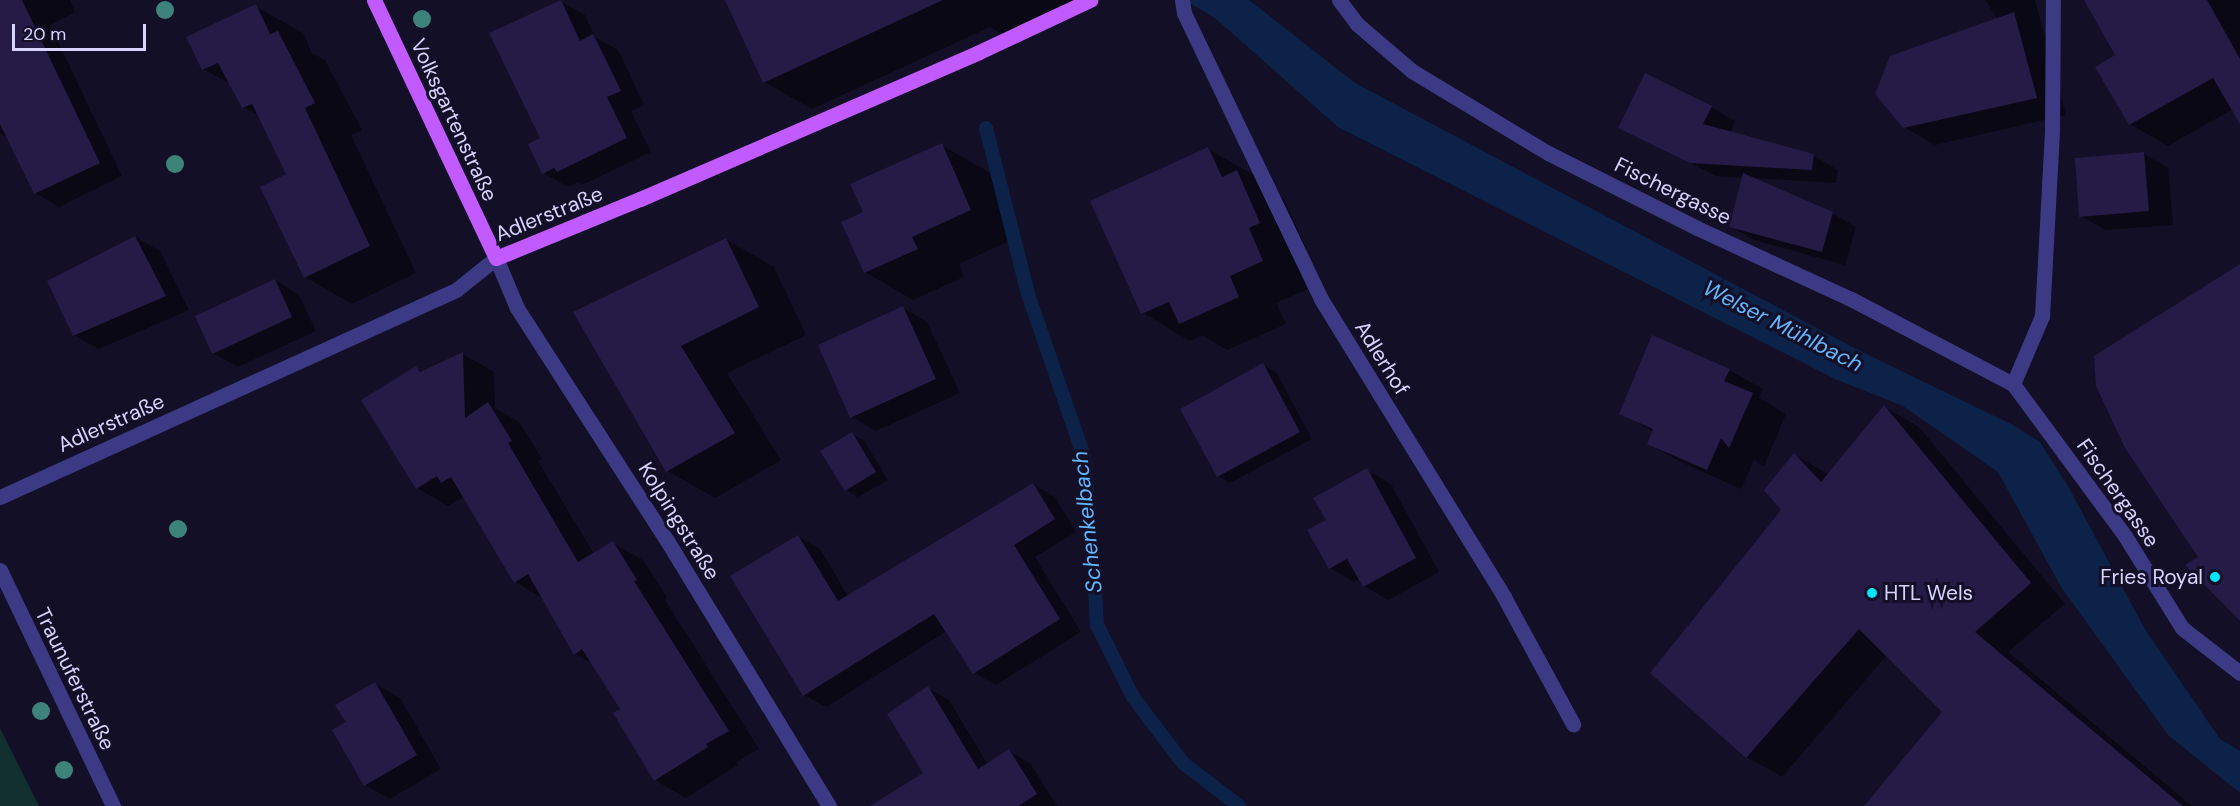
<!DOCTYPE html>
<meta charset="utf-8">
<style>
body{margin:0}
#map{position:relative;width:2240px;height:806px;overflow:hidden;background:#130f26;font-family:"DM Sans",sans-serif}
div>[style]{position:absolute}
.green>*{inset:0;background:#12302f}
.water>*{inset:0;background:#0c2248}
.shadow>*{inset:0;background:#0007}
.stream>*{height:14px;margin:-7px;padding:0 7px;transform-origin:7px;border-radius:7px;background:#0c2248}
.building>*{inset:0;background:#241b47}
.minor>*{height:15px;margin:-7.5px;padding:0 7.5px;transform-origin:7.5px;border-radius:7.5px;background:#3d3a85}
.major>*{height:15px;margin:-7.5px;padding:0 7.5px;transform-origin:7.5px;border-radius:7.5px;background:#c25bff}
.trees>*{width:18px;height:18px;margin:-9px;border-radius:50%;background:#3d827b}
.dots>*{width:16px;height:16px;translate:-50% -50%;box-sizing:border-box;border:3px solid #130f26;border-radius:50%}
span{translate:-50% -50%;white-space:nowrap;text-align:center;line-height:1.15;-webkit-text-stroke:6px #130f26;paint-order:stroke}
.street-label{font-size:21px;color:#d9d4ff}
.poi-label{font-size:21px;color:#d9d4ff}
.right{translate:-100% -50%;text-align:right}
.left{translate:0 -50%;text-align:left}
.water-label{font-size:22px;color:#62b6ff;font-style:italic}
.scale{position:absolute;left:12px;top:24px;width:134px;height:27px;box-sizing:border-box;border:3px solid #d9d4ff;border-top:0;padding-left:8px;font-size:18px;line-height:21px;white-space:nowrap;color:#d9d4ff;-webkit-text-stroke:4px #130f26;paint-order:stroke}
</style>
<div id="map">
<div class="green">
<div style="clip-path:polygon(0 728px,39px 806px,0 806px)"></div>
</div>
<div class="water">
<div style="clip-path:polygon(1184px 0,1249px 0,1355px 83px,1862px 352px,2011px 424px,2040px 442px,2069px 488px,2146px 631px,2220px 739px,2240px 751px,2240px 793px,2168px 735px,2061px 587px,1998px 472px,1903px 406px,1835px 379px,1338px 127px,1215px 18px)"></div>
</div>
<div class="shadow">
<div style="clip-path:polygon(0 0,70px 0,75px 12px,50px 25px,122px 176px,59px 207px,35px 193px,8px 138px,0 133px)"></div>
<div style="clip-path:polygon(744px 0,1077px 0,1003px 35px,990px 27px,812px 109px,764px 82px)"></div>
<div style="clip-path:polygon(1985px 0,2035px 0,2066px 115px,1935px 145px,1904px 127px,1998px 19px)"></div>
<div style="clip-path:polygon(2085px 0,2240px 0,2240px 121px,2233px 109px,2168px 146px,2130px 124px,2117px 56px)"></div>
<div style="clip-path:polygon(560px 1px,585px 15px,595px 37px,618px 50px,644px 105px,631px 111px,651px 152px,582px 185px,578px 182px,568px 187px,543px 173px,542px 139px)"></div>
<div style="clip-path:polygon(255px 6px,303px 33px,312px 53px,325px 60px,362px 130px,351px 135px,416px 273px,352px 304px,305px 277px,288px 175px,261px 117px,243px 107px,231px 84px,203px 69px)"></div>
<div style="clip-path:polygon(1711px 107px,1735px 121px,1730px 133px,1814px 156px,1838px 170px,1836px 183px,1752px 178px,1832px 213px,1856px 227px,1845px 265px,1754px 240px,1730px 226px,1743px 178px,1716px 176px,1620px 127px)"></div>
<div style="clip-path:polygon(941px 145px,989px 172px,1018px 237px,959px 264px,964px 277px,913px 300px,865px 272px,865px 212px)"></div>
<div style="clip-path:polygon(1208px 149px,1256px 176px,1260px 185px,1284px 199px,1307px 250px,1295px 256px,1310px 288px,1276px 303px,1286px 324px,1227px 350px,1202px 335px,1190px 341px,1143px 313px)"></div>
<div style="clip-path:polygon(2144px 154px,2168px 168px,2173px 225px,2105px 230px,2081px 216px)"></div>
<div style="clip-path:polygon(135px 237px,160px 251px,189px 310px,99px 349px,74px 335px)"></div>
<div style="clip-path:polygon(726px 239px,774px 267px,806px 335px,727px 373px,781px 460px,715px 498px,668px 471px,575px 313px)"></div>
<div style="clip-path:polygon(275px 280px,299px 295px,316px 331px,238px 367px,213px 353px)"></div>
<div style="clip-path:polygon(903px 308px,927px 322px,960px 393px,876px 431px,852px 417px)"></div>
<div style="clip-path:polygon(463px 354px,494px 372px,495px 408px,519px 422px,542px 459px,538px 461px,594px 554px,613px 543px,644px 561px,667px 598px,665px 600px,759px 749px,736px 762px,738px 765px,686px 798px,655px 780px,622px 710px,592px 663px,575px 654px,544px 599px,515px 582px,463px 497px,448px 506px,417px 488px,416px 368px,423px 372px)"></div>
<div style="clip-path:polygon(1263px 365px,1276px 372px,1312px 439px,1230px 483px,1218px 476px)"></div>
<div style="clip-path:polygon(1729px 370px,1763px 389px,1759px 398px,1786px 414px,1764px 466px,1754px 460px,1741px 489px,1683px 463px,1649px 444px,1654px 432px,1621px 413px)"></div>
<div style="clip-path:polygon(1885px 407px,1919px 427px,2065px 604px,2008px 652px,2192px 806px,1866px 806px,1944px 712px,1887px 655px,1782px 777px,1747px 757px,1652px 673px,1783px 510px,1795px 455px,1829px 475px)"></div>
<div style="clip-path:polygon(852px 434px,864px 441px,888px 480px,858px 497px,846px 490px)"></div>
<div style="clip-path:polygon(1367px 470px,1391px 484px,1439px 572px,1388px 600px,1364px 586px,1360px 579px,1354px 582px,1330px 568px,1328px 521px)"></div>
<div style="clip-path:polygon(1033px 484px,1055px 497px,1076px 532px,1035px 557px,1081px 632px,996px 685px,974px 673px,947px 631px,826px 707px,804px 695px,798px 537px,820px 549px,848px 596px)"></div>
<div style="clip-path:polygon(375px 684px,400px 698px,441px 769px,390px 799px,365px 785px,334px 731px,348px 723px)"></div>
<div style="clip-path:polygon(928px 688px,949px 700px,988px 765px,1009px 751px,1030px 763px,1057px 806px,873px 806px,925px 774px)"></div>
</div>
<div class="stream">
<div style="left:986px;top:128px;width:171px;rotate:75.8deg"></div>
<div style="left:1028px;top:294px;width:172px;rotate:71deg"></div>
<div style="left:1084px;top:457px;width:83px;rotate:84.5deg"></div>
<div style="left:1092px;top:540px;width:85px;rotate:86.6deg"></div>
<div style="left:1097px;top:625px;width:80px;rotate:63.4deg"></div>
<div style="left:1133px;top:697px;width:83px;rotate:52.9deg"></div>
<div style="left:1183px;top:763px;width:71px;rotate:37.5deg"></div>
</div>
<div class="building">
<div style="clip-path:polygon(0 0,22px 0,100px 163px,34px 194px,0 124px)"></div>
<div style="clip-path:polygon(561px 0,580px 41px,593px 34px,607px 62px,621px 91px,607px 97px,627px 138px,557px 172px,554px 168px,542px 174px,528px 144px,540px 138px,489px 33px)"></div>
<div style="clip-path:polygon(725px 0,943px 0,763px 83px)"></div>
<div style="clip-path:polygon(2084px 0,2207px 0,2240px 59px,2240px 124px,2213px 78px,2129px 125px,2095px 67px,2115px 55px)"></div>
<div style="clip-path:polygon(256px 4px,270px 34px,278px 31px,315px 103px,305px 108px,370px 246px,304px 278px,260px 187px,286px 174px,252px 104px,242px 108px,218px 63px,202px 70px,186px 37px)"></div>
<div style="clip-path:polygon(2014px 12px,2037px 98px,1903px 128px,1875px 94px,1890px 56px)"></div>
<div style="clip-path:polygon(1645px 73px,1712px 106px,1703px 124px,1814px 154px,1812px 170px,1690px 163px,1618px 128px)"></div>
<div style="clip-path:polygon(942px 143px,971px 210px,912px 237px,918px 249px,864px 273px,841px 222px,863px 212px,850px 184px)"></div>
<div style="clip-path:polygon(1208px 147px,1222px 177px,1237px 170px,1260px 223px,1249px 228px,1263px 261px,1230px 276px,1239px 297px,1179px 324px,1169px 302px,1141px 314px,1090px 201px)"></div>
<div style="clip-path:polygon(2144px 152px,2149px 211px,2079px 217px,2075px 158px)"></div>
<div style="clip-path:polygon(1743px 173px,1833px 212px,1822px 252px,1729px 227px)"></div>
<div style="clip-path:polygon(135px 236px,166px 296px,73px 336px,47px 281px)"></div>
<div style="clip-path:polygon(726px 238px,759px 307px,681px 346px,735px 433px,666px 472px,573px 312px)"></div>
<div style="clip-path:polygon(2240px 264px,2240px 621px,2185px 565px,2198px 557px,2125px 448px,2096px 386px,2094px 356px)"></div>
<div style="clip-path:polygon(275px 279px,292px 317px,212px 354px,195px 316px)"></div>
<div style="clip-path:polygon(903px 306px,936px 379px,850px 418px,818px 345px)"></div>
<div style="clip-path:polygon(1652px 335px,1730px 369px,1724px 381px,1753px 393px,1729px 448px,1721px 438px,1707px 470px,1647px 444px,1653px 429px,1619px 414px)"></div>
<div style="clip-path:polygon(463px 352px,465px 418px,488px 402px,512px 441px,508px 443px,578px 562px,613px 541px,637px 580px,634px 581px,729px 731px,706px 744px,708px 747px,654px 781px,613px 713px,620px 709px,582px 649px,574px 655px,528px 574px,514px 583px,451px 477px,441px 483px,437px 476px,416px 489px,361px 400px,416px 366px,420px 372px)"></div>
<div style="clip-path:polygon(1263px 363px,1300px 432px,1217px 477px,1180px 409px)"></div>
<div style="clip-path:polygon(1884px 405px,2031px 583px,1975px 632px,2183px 806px,1864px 806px,1942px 712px,1859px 629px,1746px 758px,1650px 673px,1781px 510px,1764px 490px,1794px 453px,1821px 482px)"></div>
<div style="clip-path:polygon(852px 432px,876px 472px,845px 491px,820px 451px)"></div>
<div style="clip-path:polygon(1367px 468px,1416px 558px,1363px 587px,1347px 559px,1329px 569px,1307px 530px,1326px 520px,1313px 498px)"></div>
<div style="clip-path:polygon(1033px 483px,1055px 519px,1014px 545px,1060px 619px,973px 674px,934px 614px,803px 696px,730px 576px,798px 535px,838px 601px)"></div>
<div style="clip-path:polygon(375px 682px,417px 755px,364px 786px,332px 730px,346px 722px,335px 705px)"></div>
<div style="clip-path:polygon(928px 686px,978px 769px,1009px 749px,1037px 794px,1018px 806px,870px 806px,923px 773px,887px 714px)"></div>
</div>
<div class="minor">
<div style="left:1182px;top:0;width:13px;rotate:81deg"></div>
<div style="left:1184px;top:13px;width:317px;rotate:64.4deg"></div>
<div style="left:1321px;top:299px;width:350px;rotate:58.4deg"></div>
<div style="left:1504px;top:597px;width:145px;rotate:61.5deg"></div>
<div style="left:1339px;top:0;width:30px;rotate:53deg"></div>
<div style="left:1357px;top:24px;width:72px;rotate:40.5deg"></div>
<div style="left:1412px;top:71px;width:159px;rotate:31.1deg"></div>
<div style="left:1548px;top:153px;width:167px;rotate:26.7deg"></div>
<div style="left:1697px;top:228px;width:170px;rotate:24.8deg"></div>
<div style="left:1851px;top:299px;width:183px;rotate:27.7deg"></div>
<div style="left:2013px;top:384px;width:189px;rotate:53.6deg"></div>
<div style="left:2125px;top:536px;width:108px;rotate:58.2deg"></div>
<div style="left:2182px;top:628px;width:73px;rotate:37.8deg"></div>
<div style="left:2013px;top:384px;width:74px;rotate:-66.9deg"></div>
<div style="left:2042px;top:316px;width:185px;rotate:-86.9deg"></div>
<div style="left:2052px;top:131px;width:131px;rotate:-89.6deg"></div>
<div style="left:0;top:497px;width:501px;rotate:-24.42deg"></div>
<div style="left:456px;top:290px;width:51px;rotate:-38.7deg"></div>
<div style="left:496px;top:258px;width:54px;rotate:67.2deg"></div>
<div style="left:517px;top:308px;width:275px;rotate:57.2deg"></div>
<div style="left:666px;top:539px;width:313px;rotate:58.6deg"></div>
<div style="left:0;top:570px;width:262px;rotate:64.4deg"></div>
</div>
<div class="major">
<div style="left:374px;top:0;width:285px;rotate:64.7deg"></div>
<div style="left:496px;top:258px;width:156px;rotate:-22.3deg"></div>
<div style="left:640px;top:199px;width:369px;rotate:-23.4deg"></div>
<div style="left:979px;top:52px;width:123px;rotate:-25.1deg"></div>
</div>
<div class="trees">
<div style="left:165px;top:10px"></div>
<div style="left:422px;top:19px"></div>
<div style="left:175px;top:164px"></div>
<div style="left:178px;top:529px"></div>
<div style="left:41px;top:711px"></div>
<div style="left:64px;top:770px"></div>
</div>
<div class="dots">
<div style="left:2215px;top:577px;background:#00e5ff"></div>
<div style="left:1872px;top:593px;background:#00e5ff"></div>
</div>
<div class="street-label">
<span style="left:454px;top:120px;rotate:65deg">Volksgartenstraße</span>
<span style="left:1673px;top:191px;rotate:26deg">Fischergasse</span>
<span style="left:549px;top:214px;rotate:-22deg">Adlerstraße</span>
<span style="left:1382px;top:358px;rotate:58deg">Adlerhof</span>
<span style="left:111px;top:423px;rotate:-24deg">Adlerstraße</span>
<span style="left:2118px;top:493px;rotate:55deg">Fischergasse</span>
<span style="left:679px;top:521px;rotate:58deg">Kolpingstraße</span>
<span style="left:75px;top:679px;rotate:64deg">Traunuferstraße</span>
</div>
<div class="poi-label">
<span class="right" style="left:2203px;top:577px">Fries Royal</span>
<span class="left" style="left:1884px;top:593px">HTL Wels</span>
</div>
<div class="water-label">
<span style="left:1783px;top:326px;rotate:27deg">Welser Mühlbach</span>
<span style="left:1087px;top:522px;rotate:-96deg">Schenkelbach</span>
</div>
<div class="scale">20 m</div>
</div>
